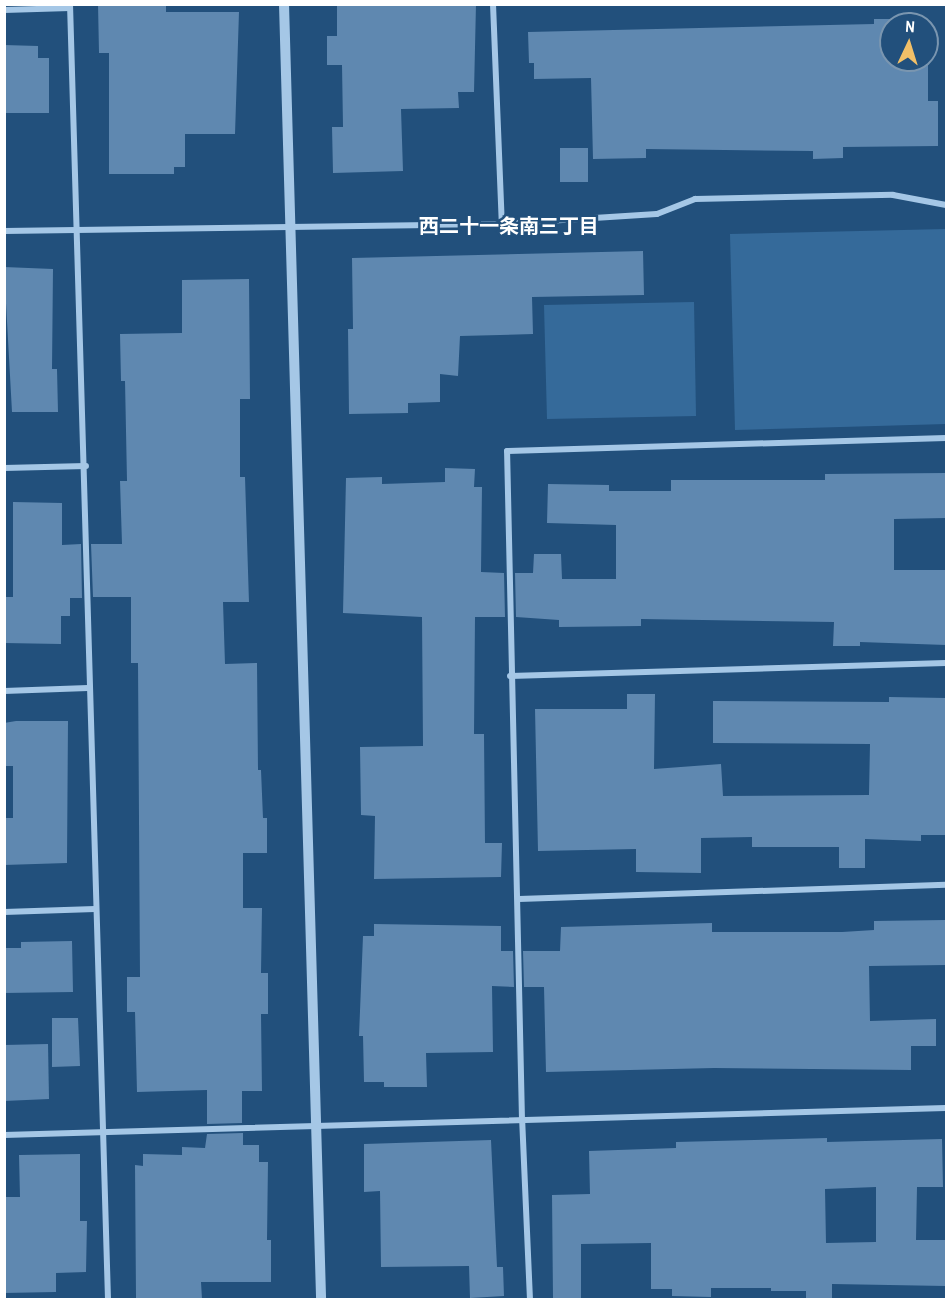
<!DOCTYPE html>
<meta charset="utf-8">
<style>
body{margin:0}
#map{position:relative;width:951px;height:1304px;overflow:hidden;background:#22507c;font-family:"Archivo Narrow","Noto Sans JP",sans-serif}
div>[style]{position:absolute}
.green>*{inset:0;background:#356a9a}
.building>*{inset:0;background:#5f88b0}
.minor>*{height:6px;margin:-3px;padding:0 3px;transform-origin:3px;border-radius:3px;background:#a5c7e6}
.tertiary>*{height:10px;margin:-5px;padding:0 5px;transform-origin:5px;border-radius:5px;background:#a5c7e6}
span{translate:-50% -50%;white-space:nowrap;text-align:center;line-height:1.15;-webkit-text-stroke:5px #22507c;paint-order:stroke}
.neighbourhood-label{font-size:20px;color:#fff;font-weight:700}
.frame{position:absolute;inset:0;border:6px solid #fff;pointer-events:none}
.north{position:absolute;left:879px;top:12px;width:60px;height:60px;box-sizing:border-box;background:#22507c;border:2px solid #7a96b0;border-radius:50%;rotate:4deg;font-size:16px;font-weight:700;line-height:24px;text-align:center;color:#fff}
.north::after{content:'';display:block;margin:auto;width:21px;height:27px;background:#f2c068;clip-path:polygon(50% 0,100% 100%,50% 72%,0 100%)}
</style>
<div id="map">
<div class="green">
<div style="clip-path:polygon(946px 229px,946px 424px,735px 430px,730px 234px)"></div>
<div style="clip-path:polygon(694px 302px,696px 416px,547px 419px,544px 305px)"></div>
</div>
<div class="building">
<div style="clip-path:polygon(98px 4px,166px 4px,166px 12px,239px 12px,235px 134px,185px 134px,185px 167px,174px 167px,174px 174px,109px 174px,109px 53px,99px 53px)"></div>
<div style="clip-path:polygon(337px 4px,476px 4px,474px 92px,458px 92px,459px 108px,401px 109px,403px 171px,333px 173px,332px 127px,343px 127px,342px 65px,327px 65px,327px 36px,337px 36px)"></div>
<div style="clip-path:polygon(874px 19px,923px 19px,923px 24px,891px 24px,891px 60px,927px 60px,928px 40px,928px 101px,938px 101px,938px 146px,843px 147px,843px 158px,813px 159px,813px 151px,646px 149px,646px 158px,593px 159px,591px 78px,534px 79px,534px 63px,529px 63px,528px 32px,874px 24px)"></div>
<div style="clip-path:polygon(4px 45px,38px 46px,38px 58px,49px 58px,49px 113px,4px 113px)"></div>
<div style="clip-path:polygon(560px 148px,588px 148px,588px 182px,560px 182px)"></div>
<div style="clip-path:polygon(643px 251px,644px 295px,532px 297px,533px 334px,460px 336px,458px 376px,440px 374px,440px 402px,408px 403px,408px 413px,349px 414px,348px 329px,353px 329px,352px 258px)"></div>
<div style="clip-path:polygon(4px 267px,53px 269px,52px 369px,57px 369px,58px 412px,12px 412px)"></div>
<div style="clip-path:polygon(249px 279px,250px 399px,240px 399px,240px 477px,245px 477px,249px 602px,223px 602px,225px 664px,257px 663px,258px 770px,261px 770px,263px 818px,267px 818px,267px 853px,243px 853px,243px 908px,262px 908px,261px 973px,268px 973px,268px 1014px,261px 1014px,262px 1091px,242px 1091px,242px 1123px,207px 1124px,207px 1090px,137px 1092px,135px 1012px,127px 1012px,127px 977px,140px 977px,138px 663px,131px 663px,131px 597px,93px 597px,91px 544px,122px 544px,120px 481px,127px 481px,125px 381px,121px 381px,120px 334px,182px 333px,182px 280px)"></div>
<div style="clip-path:polygon(445px 468px,475px 469px,474px 487px,482px 487px,481px 572px,504px 573px,505px 617px,475px 617px,474px 734px,484px 734px,485px 843px,502px 843px,501px 877px,374px 879px,375px 816px,361px 815px,360px 747px,423px 746px,422px 617px,343px 613px,346px 478px,382px 477px,382px 484px,445px 482px)"></div>
<div style="clip-path:polygon(946px 473px,946px 518px,894px 519px,894px 570px,946px 570px,946px 645px,860px 642px,860px 646px,833px 646px,834px 622px,641px 619px,641px 626px,559px 627px,559px 620px,516px 617px,515px 573px,533px 573px,534px 554px,561px 554px,562px 579px,616px 579px,616px 525px,547px 523px,548px 484px,609px 485px,609px 491px,671px 491px,671px 480px,825px 480px,825px 474px)"></div>
<div style="clip-path:polygon(13px 502px,62px 503px,62px 545px,81px 544px,82px 598px,70px 598px,70px 616px,61px 616px,61px 644px,4px 643px,4px 597px,13px 597px)"></div>
<div style="clip-path:polygon(627px 694px,655px 694px,654px 769px,721px 764px,723px 796px,869px 795px,870px 744px,713px 743px,713px 701px,889px 702px,889px 697px,946px 698px,946px 835px,921px 835px,921px 841px,865px 839px,865px 868px,839px 868px,839px 847px,752px 847px,752px 837px,701px 838px,701px 873px,636px 872px,636px 849px,538px 851px,535px 709px,627px 709px)"></div>
<div style="clip-path:polygon(16px 721px,68px 721px,67px 863px,4px 865px,4px 818px,13px 818px,13px 766px,4px 766px,4px 723px)"></div>
<div style="clip-path:polygon(946px 920px,946px 965px,869px 966px,870px 1021px,936px 1019px,936px 1046px,911px 1046px,911px 1070px,714px 1068px,546px 1072px,544px 987px,524px 987px,523px 951px,560px 951px,561px 927px,712px 923px,712px 932px,842px 932px,874px 930px,874px 921px)"></div>
<div style="clip-path:polygon(374px 924px,501px 926px,501px 951px,513px 951px,514px 987px,492px 986px,493px 1052px,426px 1053px,427px 1087px,384px 1087px,384px 1082px,364px 1082px,363px 1036px,359px 1036px,363px 936px,374px 936px)"></div>
<div style="clip-path:polygon(72px 941px,73px 992px,4px 993px,4px 948px,21px 948px,21px 942px)"></div>
<div style="clip-path:polygon(52px 1018px,78px 1018px,80px 1066px,52px 1067px)"></div>
<div style="clip-path:polygon(48px 1044px,49px 1099px,4px 1101px,4px 1045px)"></div>
<div style="clip-path:polygon(243px 1133px,243px 1145px,259px 1145px,259px 1162px,268px 1162px,267px 1240px,271px 1240px,271px 1282px,201px 1282px,202px 1299px,136px 1299px,135px 1165px,143px 1166px,143px 1154px,182px 1155px,182px 1147px,205px 1148px,207px 1134px)"></div>
<div style="clip-path:polygon(evenodd,827px 1138px,827px 1142px,942px 1139px,943px 1187px,917px 1187px,916px 1240px,945px 1240px,946px 1286px,832px 1284px,832px 1299px,806px 1299px,806px 1291px,771px 1291px,771px 1288px,711px 1288px,711px 1297px,672px 1296px,672px 1289px,651px 1289px,651px 1243px,581px 1244px,581px 1299px,553px 1299px,552px 1195px,590px 1194px,589px 1151px,676px 1148px,676px 1142px,827px 1138px,876px 1187px,876px 1242px,826px 1243px,825px 1189px,876px 1187px)"></div>
<div style="clip-path:polygon(491px 1140px,497px 1267px,503px 1267px,504px 1296px,470px 1298px,469px 1266px,381px 1267px,380px 1191px,364px 1192px,364px 1144px)"></div>
<div style="clip-path:polygon(80px 1154px,80px 1221px,87px 1221px,86px 1272px,56px 1273px,56px 1292px,4px 1293px,4px 1197px,20px 1197px,19px 1155px)"></div>
</div>
<div class="minor">
<div style="left:70px;top:4px;width:1297px;rotate:88.32deg"></div>
<div style="left:493px;top:4px;width:220px;rotate:87.7deg"></div>
<div style="left:4px;top:10px;width:66px;rotate:-1.7deg"></div>
<div style="left:4px;top:231px;width:498px;rotate:-0.8deg"></div>
<div style="left:502px;top:224px;width:155px;rotate:-3.7deg"></div>
<div style="left:657px;top:214px;width:41px;rotate:-21.5deg"></div>
<div style="left:695px;top:199px;width:198px;rotate:-1.2deg"></div>
<div style="left:893px;top:195px;width:54px;rotate:10.7deg"></div>
<div style="left:4px;top:468px;width:82px;rotate:-1.4deg"></div>
<div style="left:510px;top:676px;width:436px;rotate:-1.7deg"></div>
<div style="left:4px;top:691px;width:84px;rotate:-2deg"></div>
<div style="left:519px;top:899px;width:427px;rotate:-1.9deg"></div>
<div style="left:4px;top:912px;width:91px;rotate:-1.9deg"></div>
<div style="left:4px;top:1135px;width:942px;rotate:-1.64deg"></div>
<div style="left:530px;top:1300px;width:180px;rotate:-92.5deg"></div>
<div style="left:522px;top:1120px;width:669px;rotate:-91.28deg"></div>
<div style="left:507px;top:451px;width:439px;rotate:-1.7deg"></div>
</div>
<div class="tertiary">
<div style="left:284px;top:4px;width:1297px;rotate:88.36deg"></div>
</div>
<div class="neighbourhood-label">
<span style="left:509px;top:225px">西二十一条南三丁目</span>
</div>
<div class="frame"></div>
<div class="north">N</div>
</div>
